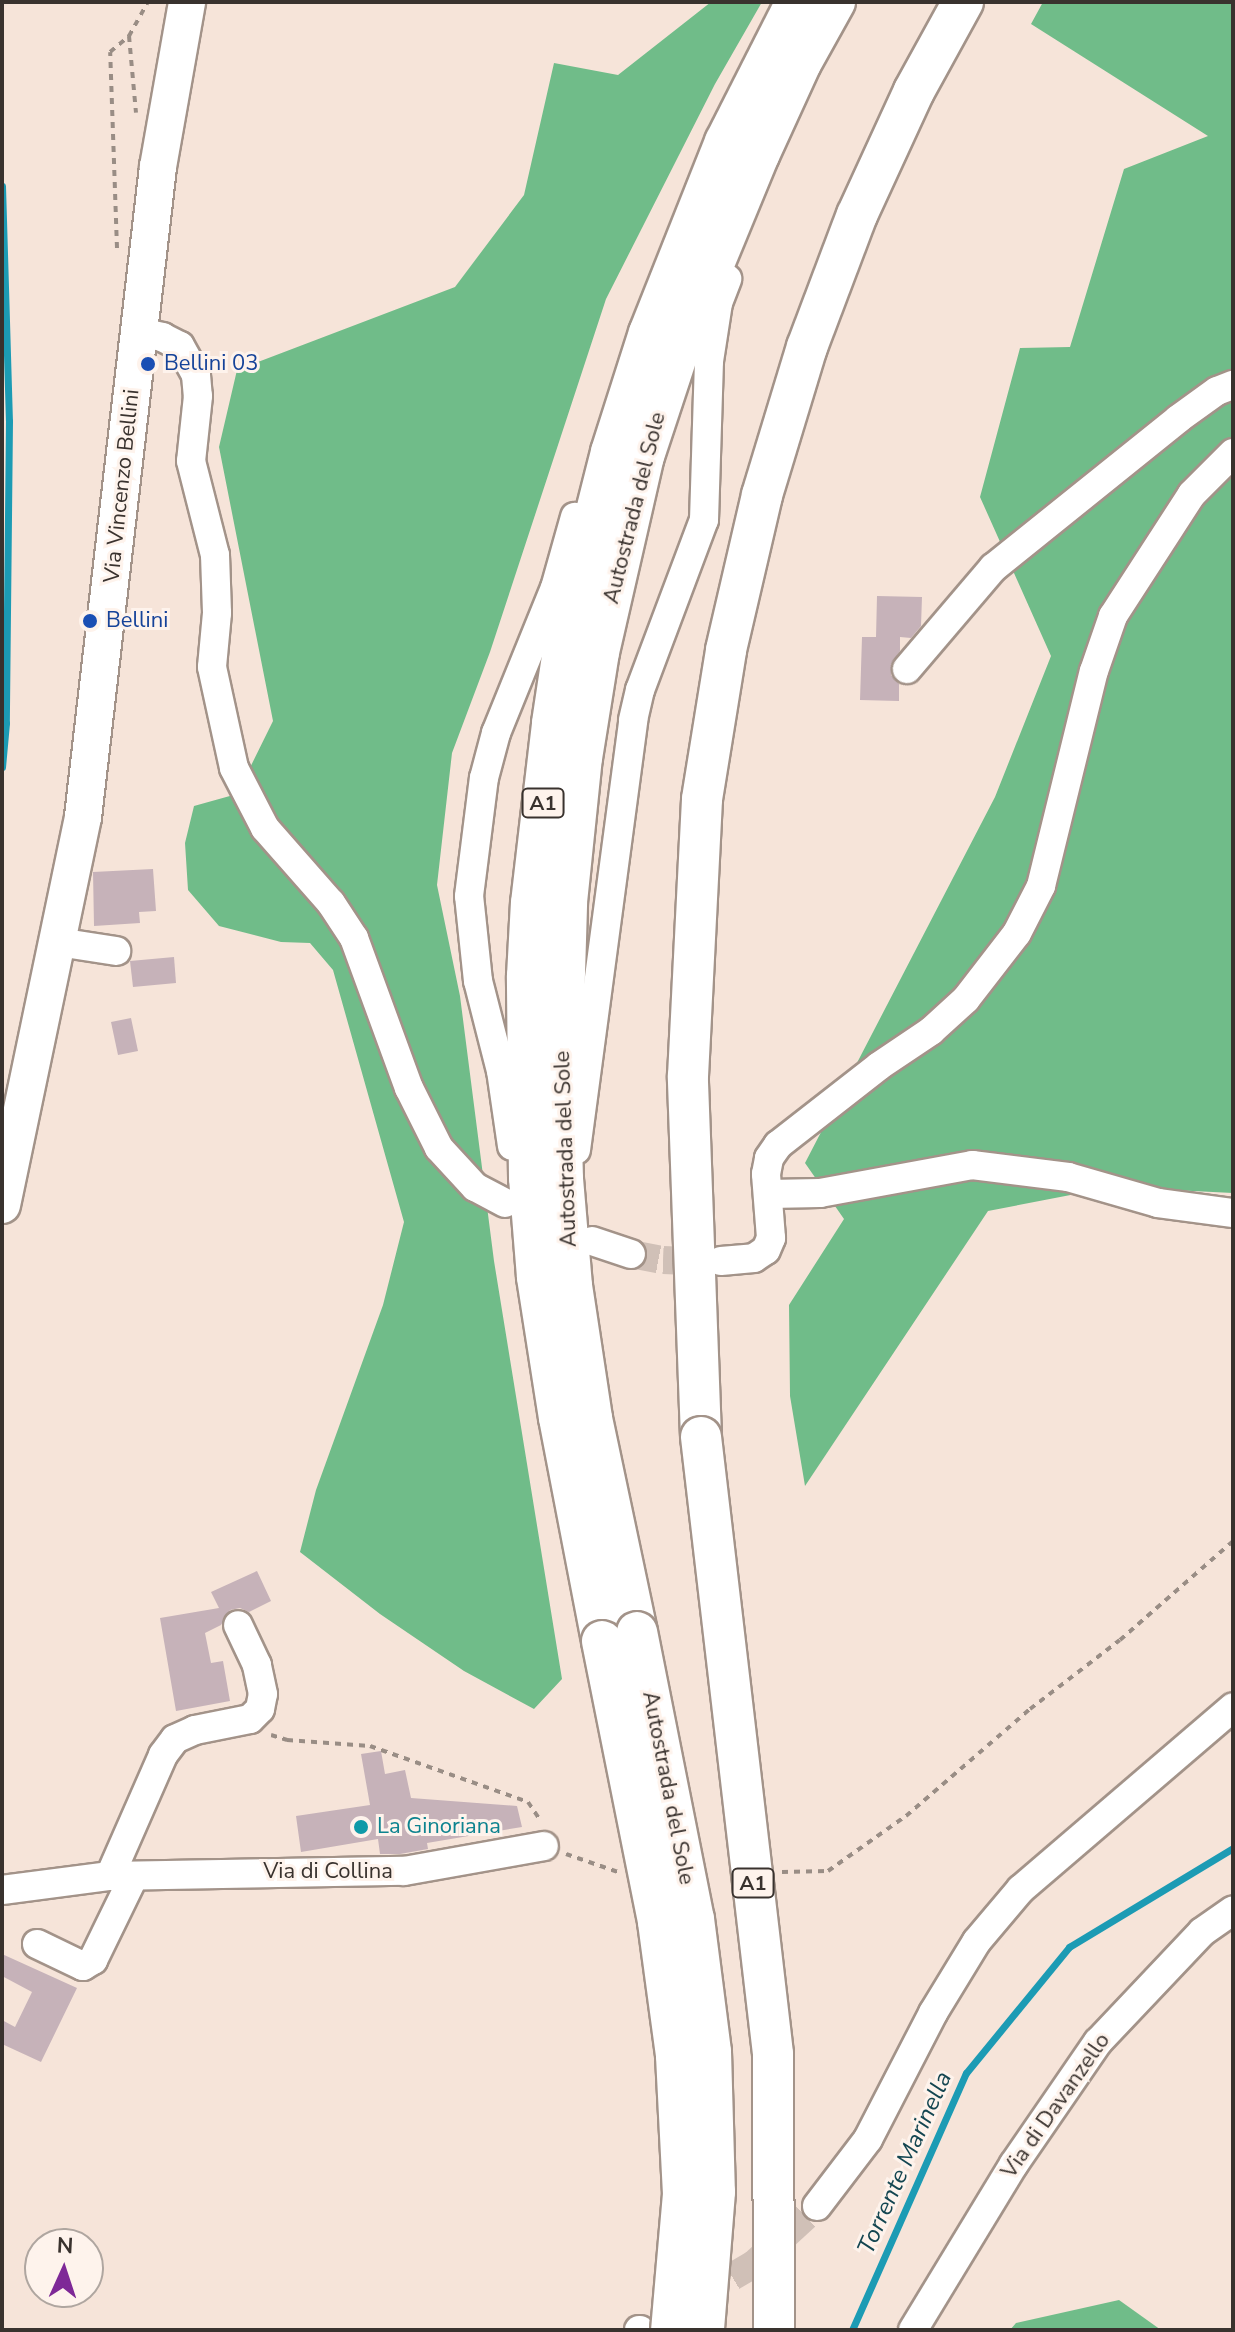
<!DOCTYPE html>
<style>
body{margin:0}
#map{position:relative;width:1235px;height:2332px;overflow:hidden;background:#f6e4d9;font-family:"Nunito Sans",sans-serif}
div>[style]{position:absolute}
.forest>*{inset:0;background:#70bc89}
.stream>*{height:7px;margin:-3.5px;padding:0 3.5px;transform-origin:3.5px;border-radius:3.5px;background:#1c9bb4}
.building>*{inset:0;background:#c6b2b9}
.minor-tunnel>*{height:28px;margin-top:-14px;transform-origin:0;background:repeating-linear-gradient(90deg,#d0c0b7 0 28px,transparent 0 42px)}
.path>*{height:4px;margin-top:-2px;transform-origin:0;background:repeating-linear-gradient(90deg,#998d85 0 6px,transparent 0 12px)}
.roads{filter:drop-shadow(2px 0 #a39389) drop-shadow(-2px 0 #a39389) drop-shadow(0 2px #a39389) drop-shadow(0 -2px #a39389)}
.minor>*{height:28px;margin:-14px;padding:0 14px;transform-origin:14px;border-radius:14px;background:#fff}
.major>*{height:36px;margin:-18px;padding:0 18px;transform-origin:18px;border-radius:18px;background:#fff}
.highway>*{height:40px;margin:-20px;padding:0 20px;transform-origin:20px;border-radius:20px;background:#fff}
.bridges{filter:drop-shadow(2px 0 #a39389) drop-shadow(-2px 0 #a39389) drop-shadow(0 2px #a39389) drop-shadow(0 -2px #a39389)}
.highway-bridge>*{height:40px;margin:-20px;padding:0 20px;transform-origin:20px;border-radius:20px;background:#fff}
.dots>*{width:22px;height:22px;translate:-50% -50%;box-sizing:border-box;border:4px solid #fef3ec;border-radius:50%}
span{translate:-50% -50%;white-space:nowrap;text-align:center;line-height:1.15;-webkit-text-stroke:6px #fef3ec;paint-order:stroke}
.shield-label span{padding:2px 6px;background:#fef3ec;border:2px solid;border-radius:6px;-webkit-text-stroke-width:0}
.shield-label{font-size:20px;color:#39322e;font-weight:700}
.transit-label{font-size:22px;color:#164399}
.left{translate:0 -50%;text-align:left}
.street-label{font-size:22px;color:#39322e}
.culture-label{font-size:22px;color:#0d838f}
.water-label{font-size:24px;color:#144651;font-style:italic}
.frame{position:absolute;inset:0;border:4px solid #39322e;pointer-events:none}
.north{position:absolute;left:24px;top:2228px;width:80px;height:80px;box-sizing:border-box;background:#fef3ec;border:2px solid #afa6a0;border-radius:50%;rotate:3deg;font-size:22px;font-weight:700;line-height:32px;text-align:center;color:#39322e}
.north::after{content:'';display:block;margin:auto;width:28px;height:36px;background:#7e2897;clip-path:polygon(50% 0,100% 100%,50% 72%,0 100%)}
</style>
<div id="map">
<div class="forest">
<div style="clip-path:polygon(711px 2px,762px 2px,715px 84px,606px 299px,490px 652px,452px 753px,437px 885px,460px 996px,494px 1261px,562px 1679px,534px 1709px,464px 1671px,380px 1614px,300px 1552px,316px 1490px,383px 1305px,404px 1222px,333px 970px,310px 943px,281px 942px,219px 926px,188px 890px,185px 843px,194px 806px,237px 794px,273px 721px,219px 447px,237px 370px,455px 287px,524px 195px,554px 63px,618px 75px)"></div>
<div style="clip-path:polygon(1043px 2px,1233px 2px,1233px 1193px,1112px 1187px,988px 1211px,805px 1486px,790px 1396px,789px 1305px,844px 1219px,805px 1163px,995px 797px,1051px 656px,980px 497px,1020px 348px,1070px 347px,1124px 169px,1208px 136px,1031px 24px)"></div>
<div style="clip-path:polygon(1119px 2300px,1161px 2330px,1010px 2330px,1016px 2323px)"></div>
</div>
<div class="stream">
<div style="left:2px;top:186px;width:235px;rotate:88.3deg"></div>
<div style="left:9px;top:421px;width:302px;rotate:90.6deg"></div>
<div style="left:6px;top:723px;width:44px;rotate:95.2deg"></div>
<div style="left:852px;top:2330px;width:281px;rotate:-66.1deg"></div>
<div style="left:966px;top:2073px;width:163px;rotate:-50.7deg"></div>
<div style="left:1069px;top:1947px;width:192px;rotate:-31.1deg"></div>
</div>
<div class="building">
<div style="clip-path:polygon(877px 596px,922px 597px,921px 626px,911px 638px,900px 637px,900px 651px,891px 665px,891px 675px,899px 684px,899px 701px,860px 700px,862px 637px,876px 637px)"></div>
<div style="clip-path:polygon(153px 869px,156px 911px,139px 912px,140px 923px,94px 926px,93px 872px)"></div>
<div style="clip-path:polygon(174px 957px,176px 983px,133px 987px,130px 961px)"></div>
<div style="clip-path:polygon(131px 1018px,138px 1051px,118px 1055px,111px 1022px)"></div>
<div style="clip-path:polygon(257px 1571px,271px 1601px,249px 1612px,240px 1608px,230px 1610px,221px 1625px,205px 1633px,211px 1663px,223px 1661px,230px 1701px,176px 1711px,160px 1618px,219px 1608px,211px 1592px)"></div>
<div style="clip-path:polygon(381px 1751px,385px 1774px,405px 1770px,411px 1798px,517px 1806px,522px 1827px,427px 1843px,428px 1849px,400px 1854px,380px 1854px,378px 1839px,301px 1852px,296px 1816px,370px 1805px,361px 1754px)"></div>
<div style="clip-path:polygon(2px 1954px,77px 1988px,41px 2062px,2px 2044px,2px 2020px,15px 2027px,32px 1992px,2px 1976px)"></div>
</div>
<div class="minor-tunnel">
<div style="left:631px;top:1254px;width:33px;rotate:11deg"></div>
<div style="left:663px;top:1260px;width:50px;rotate:2.3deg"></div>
<div style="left:696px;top:2298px;width:67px;rotate:-30.4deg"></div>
<div style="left:754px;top:2264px;width:86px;rotate:-42.6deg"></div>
</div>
<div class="path">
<div style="left:129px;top:36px;width:77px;rotate:84.8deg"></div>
<div style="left:117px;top:248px;width:196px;rotate:-92deg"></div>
<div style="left:110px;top:52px;width:25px;rotate:-40deg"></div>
<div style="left:129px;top:36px;width:39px;rotate:-61deg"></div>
<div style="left:271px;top:1735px;width:17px;rotate:17deg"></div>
<div style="left:287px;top:1740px;width:83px;rotate:4.1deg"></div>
<div style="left:370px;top:1746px;width:168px;rotate:19.5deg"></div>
<div style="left:528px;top:1802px;width:23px;rotate:56deg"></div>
<div style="left:566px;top:1854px;width:55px;rotate:19.1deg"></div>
<div style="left:782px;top:1872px;width:46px;rotate:-1.2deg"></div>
<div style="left:828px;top:1871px;width:95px;rotate:-35.2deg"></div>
<div style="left:906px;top:1816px;width:164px;rotate:-40.8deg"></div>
<div style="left:1030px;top:1709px;width:113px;rotate:-37.5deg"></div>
<div style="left:1120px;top:1640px;width:150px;rotate:-41.2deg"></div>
</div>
<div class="roads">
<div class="minor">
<div style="left:139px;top:332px;width:24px;rotate:12deg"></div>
<div style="left:162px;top:337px;width:20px;rotate:27deg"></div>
<div style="left:180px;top:346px;width:33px;rotate:61deg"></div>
<div style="left:196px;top:375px;width:21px;rotate:85deg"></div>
<div style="left:198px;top:396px;width:65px;rotate:96.1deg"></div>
<div style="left:191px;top:461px;width:97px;rotate:75.7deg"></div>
<div style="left:215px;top:555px;width:58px;rotate:88deg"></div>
<div style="left:217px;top:613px;width:54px;rotate:95.3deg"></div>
<div style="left:212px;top:667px;width:103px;rotate:77.7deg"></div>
<div style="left:234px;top:768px;width:68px;rotate:62.7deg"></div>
<div style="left:265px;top:828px;width:100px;rotate:48.7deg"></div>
<div style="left:331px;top:903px;width:42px;rotate:56.7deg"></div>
<div style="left:354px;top:938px;width:160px;rotate:69.9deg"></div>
<div style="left:409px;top:1088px;width:67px;rotate:63.4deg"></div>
<div style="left:439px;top:1148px;width:53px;rotate:47.3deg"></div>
<div style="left:475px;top:1187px;width:34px;rotate:28deg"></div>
<div style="left:907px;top:669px;width:133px;rotate:-49.6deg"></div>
<div style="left:993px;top:568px;width:238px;rotate:-38.8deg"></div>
<div style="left:1178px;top:419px;width:48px;rotate:-35.7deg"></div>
<div style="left:1217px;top:391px;width:17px;rotate:-21deg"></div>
<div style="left:58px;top:942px;width:59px;rotate:8.8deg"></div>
<div style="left:512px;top:1146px;width:76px;rotate:-98.3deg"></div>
<div style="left:501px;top:1071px;width:93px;rotate:-104.3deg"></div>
<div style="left:478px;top:981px;width:85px;rotate:-96deg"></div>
<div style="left:469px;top:896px;width:119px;rotate:-82.8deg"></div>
<div style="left:484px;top:778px;width:47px;rotate:-75.1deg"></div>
<div style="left:496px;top:733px;width:157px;rotate:-67.9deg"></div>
<div style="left:555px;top:588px;width:74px;rotate:-74.3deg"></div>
<div style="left:576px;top:1150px;width:434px;rotate:-82.4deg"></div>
<div style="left:633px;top:720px;width:31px;rotate:-77deg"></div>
<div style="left:640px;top:690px;width:182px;rotate:-69.4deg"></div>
<div style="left:704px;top:520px;width:159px;rotate:-88.2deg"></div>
<div style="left:709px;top:361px;width:59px;rotate:-81.2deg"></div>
<div style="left:718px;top:303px;width:26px;rotate:-69deg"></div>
<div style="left:769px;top:1194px;width:51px;rotate:-1.1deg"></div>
<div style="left:820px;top:1193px;width:155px;rotate:-10.4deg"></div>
<div style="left:972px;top:1165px;width:97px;rotate:7.1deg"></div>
<div style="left:1068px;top:1177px;width:94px;rotate:16.1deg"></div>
<div style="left:1158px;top:1203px;width:76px;rotate:7.6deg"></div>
<div style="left:592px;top:1241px;width:41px;rotate:18.4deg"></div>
<div style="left:721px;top:1261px;width:33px;rotate:-5deg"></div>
<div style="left:754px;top:1258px;width:14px;rotate:-34deg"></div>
<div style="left:766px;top:1250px;width:13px;rotate:-67deg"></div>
<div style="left:771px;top:1238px;width:64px;rotate:-94.5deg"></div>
<div style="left:766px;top:1174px;width:16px;rotate:-79deg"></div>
<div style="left:769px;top:1158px;width:16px;rotate:-55deg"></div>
<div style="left:778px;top:1145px;width:128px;rotate:-38deg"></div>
<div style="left:879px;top:1066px;width:63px;rotate:-33.9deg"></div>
<div style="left:931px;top:1031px;width:47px;rotate:-42.4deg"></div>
<div style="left:966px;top:999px;width:83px;rotate:-52.3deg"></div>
<div style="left:1017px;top:933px;width:53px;rotate:-62.9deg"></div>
<div style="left:1041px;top:886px;width:221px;rotate:-76.2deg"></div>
<div style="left:1094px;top:671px;width:58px;rotate:-70.9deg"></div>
<div style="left:1113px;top:616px;width:145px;rotate:-57.1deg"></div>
<div style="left:1192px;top:494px;width:58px;rotate:-45deg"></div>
<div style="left:110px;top:1876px;width:132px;rotate:-66.3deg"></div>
<div style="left:163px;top:1755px;width:20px;rotate:-53deg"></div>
<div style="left:175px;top:1739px;width:22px;rotate:-24deg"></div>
<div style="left:195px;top:1730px;width:56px;rotate:-11.3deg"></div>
<div style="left:250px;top:1719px;width:14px;rotate:-45deg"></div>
<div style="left:260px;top:1709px;width:15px;rotate:-79deg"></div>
<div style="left:263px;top:1694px;width:30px;rotate:-102deg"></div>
<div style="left:257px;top:1665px;width:44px;rotate:-115.4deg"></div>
<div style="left:2px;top:1890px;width:109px;rotate:-7.4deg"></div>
<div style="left:110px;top:1876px;width:294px;rotate:-1deg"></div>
<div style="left:404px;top:1871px;width:142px;rotate:-10.1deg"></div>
<div style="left:37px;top:1944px;width:51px;rotate:25.6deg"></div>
<div style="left:83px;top:1966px;width:12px;rotate:-31deg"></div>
<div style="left:93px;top:1960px;width:93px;rotate:-64deg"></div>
<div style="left:817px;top:2206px;width:84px;rotate:-52.7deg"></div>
<div style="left:868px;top:2139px;width:142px;rotate:-62.7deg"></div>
<div style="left:933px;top:2013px;width:84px;rotate:-58.6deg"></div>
<div style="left:977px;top:1941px;width:68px;rotate:-49.8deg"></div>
<div style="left:1021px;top:1889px;width:279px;rotate:-40.6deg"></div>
<div style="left:639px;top:2330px;width:1px"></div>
<div style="left:913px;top:2330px;width:194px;rotate:-58.7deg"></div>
<div style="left:1014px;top:2164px;width:148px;rotate:-55.5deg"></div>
<div style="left:1098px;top:2042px;width:151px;rotate:-46.6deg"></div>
<div style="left:1202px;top:1932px;width:38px;rotate:-35deg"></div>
</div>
<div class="major">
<div style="left:2px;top:1205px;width:396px;rotate:-78.2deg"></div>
<div style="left:83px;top:817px;width:654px;rotate:-83.42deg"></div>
<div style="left:158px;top:167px;width:168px;rotate:-80deg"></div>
</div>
<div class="highway">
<div style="left:701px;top:1437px;width:361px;rotate:-92.1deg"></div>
<div style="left:688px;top:1076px;width:277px;rotate:-87.1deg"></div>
<div style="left:702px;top:799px;width:151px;rotate:-80.8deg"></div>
<div style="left:726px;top:650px;width:159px;rotate:-76.9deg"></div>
<div style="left:762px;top:495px;width:155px;rotate:-73.1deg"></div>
<div style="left:807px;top:347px;width:141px;rotate:-69.3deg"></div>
<div style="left:857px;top:215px;width:136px;rotate:-65.3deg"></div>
<div style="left:914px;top:91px;width:102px;rotate:-61.2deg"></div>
<div style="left:637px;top:1632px;width:219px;rotate:-101.9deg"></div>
<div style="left:592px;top:1418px;width:134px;rotate:-98.6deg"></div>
<div style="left:572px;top:1286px;width:107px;rotate:-94.8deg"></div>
<div style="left:563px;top:1179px;width:71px;rotate:-91.6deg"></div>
<div style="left:561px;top:1108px;width:206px;rotate:-88.3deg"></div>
<div style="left:567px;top:902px;width:145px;rotate:-84.1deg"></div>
<div style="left:582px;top:758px;width:107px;rotate:-80.9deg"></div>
<div style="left:599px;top:652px;width:201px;rotate:-77.1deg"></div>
<div style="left:644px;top:456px;width:118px;rotate:-71.7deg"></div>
<div style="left:681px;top:344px;width:204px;rotate:-67.6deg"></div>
<div style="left:759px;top:155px;width:101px;rotate:-65.5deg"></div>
<div style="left:801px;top:63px;width:70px;rotate:-60.9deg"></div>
<div style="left:602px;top:1641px;width:227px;rotate:-100.9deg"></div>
<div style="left:559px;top:1418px;width:143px;rotate:-98.9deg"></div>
<div style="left:537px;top:1277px;width:99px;rotate:-94.6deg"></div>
<div style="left:529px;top:1178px;width:202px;rotate:-90.6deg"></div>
<div style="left:527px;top:976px;width:73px;rotate:-86.9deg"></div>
<div style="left:531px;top:903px;width:181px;rotate:-83.3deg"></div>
<div style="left:552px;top:723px;width:94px;rotate:-81.4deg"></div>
<div style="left:566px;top:630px;width:184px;rotate:-75.8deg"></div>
<div style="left:611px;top:452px;width:125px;rotate:-72.3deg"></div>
<div style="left:649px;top:333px;width:206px;rotate:-68.3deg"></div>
<div style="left:725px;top:142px;width:157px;rotate:-63.1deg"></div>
</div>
</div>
<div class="bridges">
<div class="highway-bridge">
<div style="left:701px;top:1437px;width:621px;rotate:83.34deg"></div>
<div style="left:773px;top:2054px;width:276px;rotate:89.8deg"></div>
<div style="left:637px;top:1632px;width:293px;rotate:78.8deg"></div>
<div style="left:694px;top:1919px;width:134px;rotate:82.7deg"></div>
<div style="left:711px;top:2052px;width:140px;rotate:88.4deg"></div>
<div style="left:715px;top:2192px;width:138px;rotate:94.6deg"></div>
<div style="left:602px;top:1641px;width:287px;rotate:78.7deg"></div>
<div style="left:658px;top:1922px;width:135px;rotate:82.3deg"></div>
<div style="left:676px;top:2056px;width:138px;rotate:87.1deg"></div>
<div style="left:683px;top:2194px;width:137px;rotate:95deg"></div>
</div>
</div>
<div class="dots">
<div style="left:148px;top:364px;background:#1a4fb4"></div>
<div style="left:90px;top:621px;background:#1a4fb4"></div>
<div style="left:361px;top:1827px;background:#0f9aa8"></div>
</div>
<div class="shield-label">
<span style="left:543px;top:803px">A1</span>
<span style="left:753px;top:1883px">A1</span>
</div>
<div class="transit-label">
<span class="left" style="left:164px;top:364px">Bellini 03</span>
<span class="left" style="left:106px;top:621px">Bellini</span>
</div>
<div class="street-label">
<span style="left:122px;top:486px;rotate:-84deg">Via Vincenzo Bellini</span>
<span style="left:635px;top:508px;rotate:-76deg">Autostrada del Sole</span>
<span style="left:566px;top:1149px;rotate:-92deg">Autostrada del Sole</span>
<span style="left:668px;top:1788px;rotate:79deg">Autostrada del Sole</span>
<span style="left:328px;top:1872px">Via di Collina</span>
<span style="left:1056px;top:2106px;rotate:-55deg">Via di Davanzello</span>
</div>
<div class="culture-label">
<span class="left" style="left:377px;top:1827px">La Ginoriana</span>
</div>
<div class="water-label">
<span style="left:905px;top:2163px;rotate:-66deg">Torrente Marinella</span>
</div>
<div class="frame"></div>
<div class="north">N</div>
</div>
